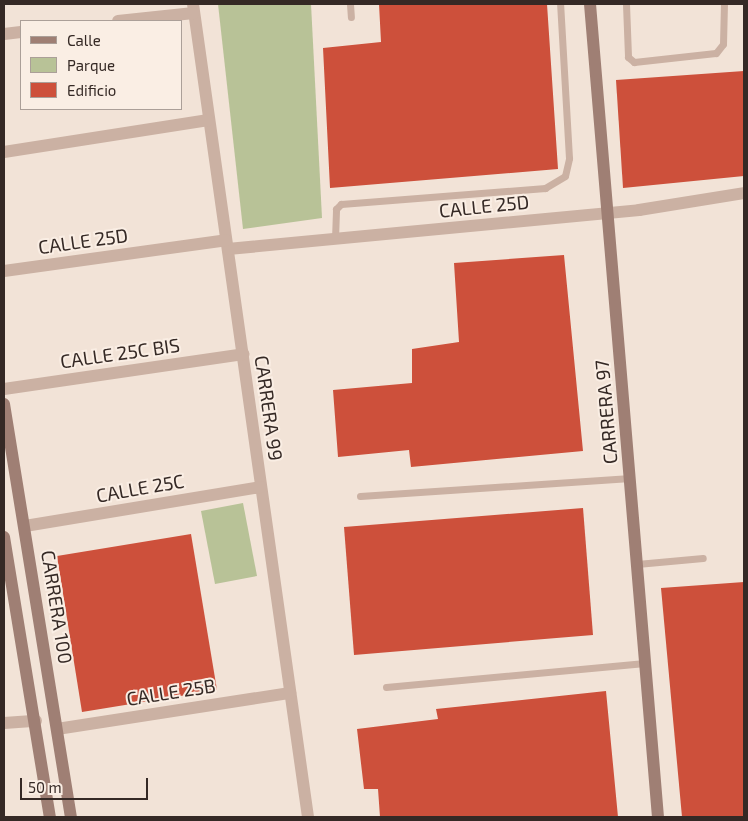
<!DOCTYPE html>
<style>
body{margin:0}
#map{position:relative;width:748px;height:821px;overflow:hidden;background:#f2e3d7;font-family:"Exo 2",sans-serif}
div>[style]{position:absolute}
.green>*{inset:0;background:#b8c297}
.building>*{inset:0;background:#cd503b}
.lane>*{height:7px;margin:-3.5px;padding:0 3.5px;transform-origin:3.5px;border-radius:3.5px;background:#cbb1a3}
.street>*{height:12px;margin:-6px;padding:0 6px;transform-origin:6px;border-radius:6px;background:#cbb1a3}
.secondary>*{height:12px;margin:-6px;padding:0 6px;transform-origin:6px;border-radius:6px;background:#9f7f74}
span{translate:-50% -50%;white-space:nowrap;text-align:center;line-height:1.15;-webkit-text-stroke:4px #faeee4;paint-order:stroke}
.street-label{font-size:19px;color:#352925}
.frame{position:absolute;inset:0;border:5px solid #352925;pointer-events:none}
.legend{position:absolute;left:20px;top:20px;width:162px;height:90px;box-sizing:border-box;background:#faeee4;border:1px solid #ab9f98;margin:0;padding:6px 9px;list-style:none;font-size:15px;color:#352925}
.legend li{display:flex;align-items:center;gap:10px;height:25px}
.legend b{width:25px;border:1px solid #ab9f98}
.scale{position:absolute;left:20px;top:778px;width:128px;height:22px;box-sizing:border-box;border:2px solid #352925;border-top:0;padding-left:6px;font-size:15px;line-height:18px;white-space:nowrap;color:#352925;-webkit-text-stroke:4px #faeee4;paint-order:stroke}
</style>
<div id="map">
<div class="green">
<div style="clip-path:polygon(218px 4px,311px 4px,322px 218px,243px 229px)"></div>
<div style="clip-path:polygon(243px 503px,257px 576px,215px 584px,201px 511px)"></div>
</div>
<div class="building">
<div style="clip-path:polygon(379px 4px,547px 4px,558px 169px,330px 188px,323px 48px,381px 42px)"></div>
<div style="clip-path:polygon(744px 71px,744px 176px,623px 188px,616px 80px)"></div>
<div style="clip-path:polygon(564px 255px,583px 451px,411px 467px,409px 450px,338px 457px,333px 390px,412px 383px,412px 349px,459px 342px,454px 263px)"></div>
<div style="clip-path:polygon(583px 508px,593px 635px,354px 655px,344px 527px)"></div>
<div style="clip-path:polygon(191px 534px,217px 690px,82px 712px,57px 556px)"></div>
<div style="clip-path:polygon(744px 582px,744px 817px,682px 817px,661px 588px)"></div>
<div style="clip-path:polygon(606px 691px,618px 817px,380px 817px,378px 789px,364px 789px,357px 729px,438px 719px,436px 709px)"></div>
</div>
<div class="lane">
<div style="left:350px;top:4px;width:13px;rotate:86deg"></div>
<div style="left:626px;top:4px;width:53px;rotate:87.8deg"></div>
<div style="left:628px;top:57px;width:8px;rotate:40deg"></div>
<div style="left:634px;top:62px;width:82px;rotate:-6.3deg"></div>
<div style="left:716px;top:53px;width:11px;rotate:-52deg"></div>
<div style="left:723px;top:44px;width:40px;rotate:-88.6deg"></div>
<div style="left:335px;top:239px;width:30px;rotate:-88deg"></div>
<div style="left:336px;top:209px;width:7px;rotate:-45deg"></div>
<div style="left:341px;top:204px;width:205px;rotate:-4.5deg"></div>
<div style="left:545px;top:188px;width:23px;rotate:-31deg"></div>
<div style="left:565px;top:176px;width:18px;rotate:-77deg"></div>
<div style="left:569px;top:158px;width:154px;rotate:-93.3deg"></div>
<div style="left:360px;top:496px;width:271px;rotate:-3.8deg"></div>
<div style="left:637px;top:564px;width:66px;rotate:-5.2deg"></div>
<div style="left:386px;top:687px;width:260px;rotate:-5.3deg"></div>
</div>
<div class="street">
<div style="left:193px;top:4px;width:821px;rotate:81.95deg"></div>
<div style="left:118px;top:21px;width:76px;rotate:-6deg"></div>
<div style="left:4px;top:34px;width:17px;rotate:-7deg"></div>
<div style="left:4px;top:152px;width:207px;rotate:-8.9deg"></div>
<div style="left:228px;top:249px;width:413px;rotate:-5.4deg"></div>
<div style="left:639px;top:210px;width:106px;rotate:-9.2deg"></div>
<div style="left:4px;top:271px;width:224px;rotate:-7.9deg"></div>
<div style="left:4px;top:389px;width:242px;rotate:-8.3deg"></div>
<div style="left:25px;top:526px;width:239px;rotate:-9.4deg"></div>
<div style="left:4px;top:723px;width:32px;rotate:-4deg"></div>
<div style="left:57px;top:729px;width:236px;rotate:-8.8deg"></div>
</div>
<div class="secondary">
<div style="left:590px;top:4px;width:816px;rotate:85.22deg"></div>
<div style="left:4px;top:404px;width:418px;rotate:80.8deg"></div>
<div style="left:4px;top:537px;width:284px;rotate:80.7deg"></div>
</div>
<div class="street-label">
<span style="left:484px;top:206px;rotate:-6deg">CALLE 25D</span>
<span style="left:83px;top:241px;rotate:-8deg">CALLE 25D</span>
<span style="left:120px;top:353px;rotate:-8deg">CALLE 25C BIS</span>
<span style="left:269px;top:408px;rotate:82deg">CARRERA 99</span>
<span style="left:606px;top:412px;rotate:-95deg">CARRERA 97</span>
<span style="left:140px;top:488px;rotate:-10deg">CALLE 25C</span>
<span style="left:57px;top:607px;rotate:81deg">CARRERA 100</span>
<span style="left:171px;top:692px;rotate:-9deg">CALLE 25B</span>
</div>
<div class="frame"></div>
<ul class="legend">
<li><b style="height:6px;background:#9f7f74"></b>Calle</li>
<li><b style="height:14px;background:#b8c297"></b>Parque</li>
<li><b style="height:14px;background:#cd503b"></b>Edificio</li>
</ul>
<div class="scale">50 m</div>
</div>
